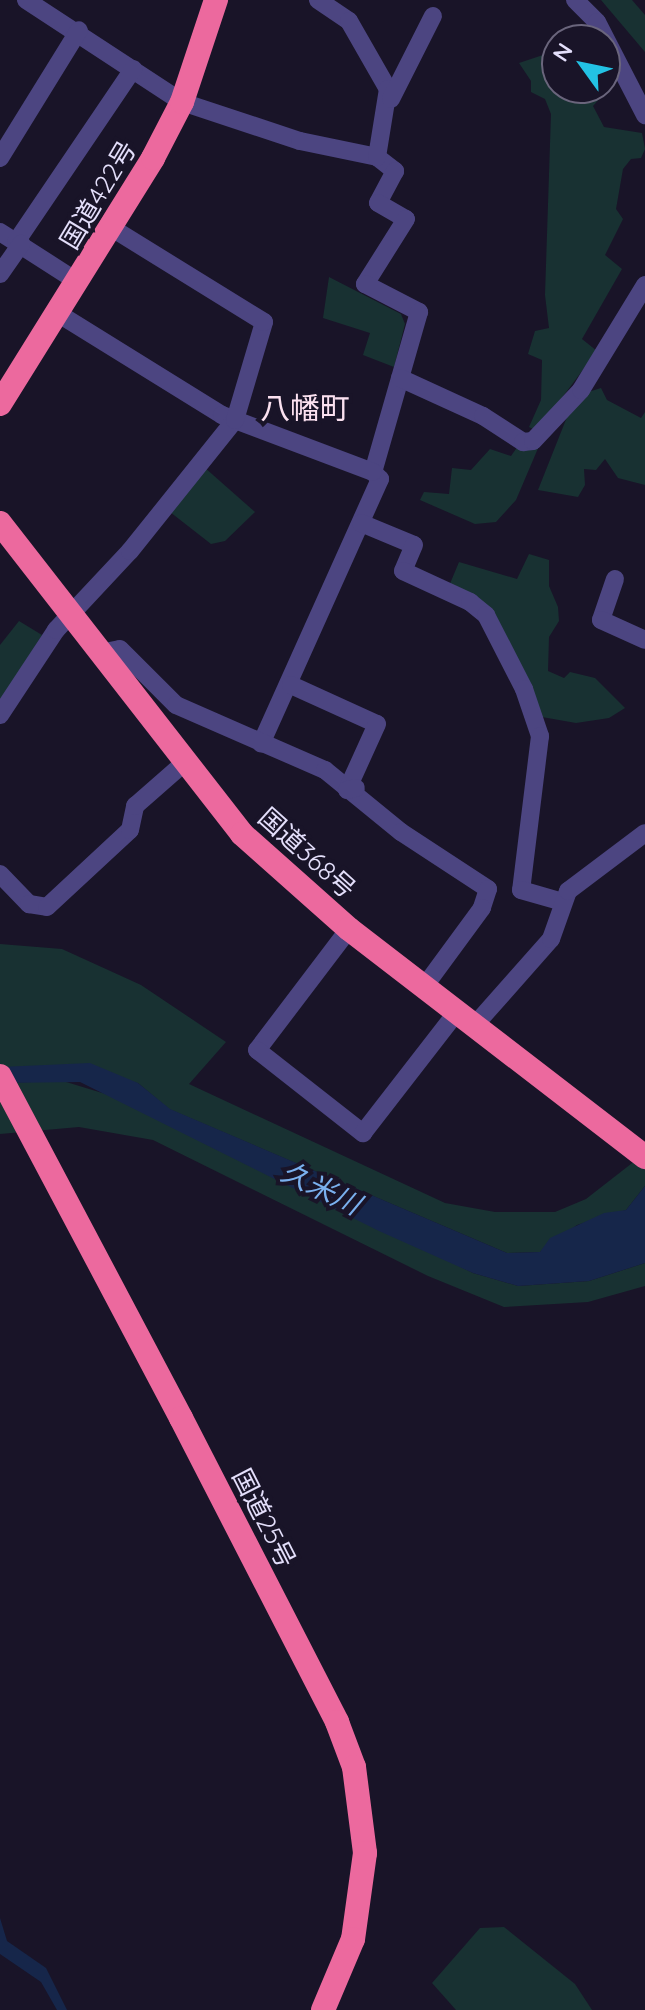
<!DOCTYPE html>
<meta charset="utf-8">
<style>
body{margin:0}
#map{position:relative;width:645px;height:2010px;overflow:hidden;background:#191428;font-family:Quicksand,"Noto Sans JP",sans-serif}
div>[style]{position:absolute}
.green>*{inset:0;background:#183132}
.water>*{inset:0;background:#16264a}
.minor>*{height:18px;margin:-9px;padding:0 9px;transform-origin:9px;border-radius:9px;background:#4c4581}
.highway>*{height:24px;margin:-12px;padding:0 12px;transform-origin:12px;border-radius:12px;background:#ec699e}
span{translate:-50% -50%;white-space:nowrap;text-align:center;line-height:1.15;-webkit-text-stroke:8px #191428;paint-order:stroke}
.street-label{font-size:26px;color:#e4dffb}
.water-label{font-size:28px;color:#7ab0ee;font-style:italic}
.quarter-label{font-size:30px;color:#fbe1f0}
.north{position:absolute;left:541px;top:24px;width:80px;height:80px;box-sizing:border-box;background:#191428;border:2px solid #6a657c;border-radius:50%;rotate:303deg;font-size:22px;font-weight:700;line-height:32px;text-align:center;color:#e4dffb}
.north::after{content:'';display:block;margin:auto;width:28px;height:36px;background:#23c2e4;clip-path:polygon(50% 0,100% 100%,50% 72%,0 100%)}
</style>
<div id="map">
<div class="green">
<div style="clip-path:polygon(601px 0,632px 0,645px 15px,645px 52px)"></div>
<div style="clip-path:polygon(552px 52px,557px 58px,557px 88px,605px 88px,605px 82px,609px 88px,593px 106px,604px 127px,642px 133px,645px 149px,641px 158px,631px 159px,623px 169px,616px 209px,623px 219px,605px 255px,622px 269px,582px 339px,597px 351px,537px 431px,529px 427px,541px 400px,542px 360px,528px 354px,535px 331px,549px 328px,545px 295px,551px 114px,545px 99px,531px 92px,531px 81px,519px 63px)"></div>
<div style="clip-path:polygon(329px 277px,401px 314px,405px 324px,394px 367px,363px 355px,370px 333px,323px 318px)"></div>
<div style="clip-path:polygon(601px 388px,607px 400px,641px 418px,645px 412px,645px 485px,618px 478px,605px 459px,596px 470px,584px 469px,585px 485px,578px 497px,538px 490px,567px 417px,585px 393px)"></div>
<div style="clip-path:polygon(518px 446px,539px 446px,516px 500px,496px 522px,475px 524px,420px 500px,424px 492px,449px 494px,452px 468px,471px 470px,490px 449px,511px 456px)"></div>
<div style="clip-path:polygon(204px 467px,255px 512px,225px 541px,211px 544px,170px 512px)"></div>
<div style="clip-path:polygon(529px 554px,549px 560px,549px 586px,558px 607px,559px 621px,549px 637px,548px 671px,564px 678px,570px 672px,595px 678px,625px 708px,609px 718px,576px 723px,542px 717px,512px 654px,449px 586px,459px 562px,517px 579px)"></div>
<div style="clip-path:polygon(19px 621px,42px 635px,0 702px,0 645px)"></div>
<div style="clip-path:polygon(0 944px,62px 949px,141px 985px,226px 1042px,189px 1084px,445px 1203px,495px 1212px,555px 1212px,586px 1199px,645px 1153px,645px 1186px,626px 1210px,577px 1225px,540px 1252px,507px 1253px,169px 1109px,138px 1083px,0 1067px)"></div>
<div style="clip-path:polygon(63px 1081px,112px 1096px,473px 1273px,518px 1286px,589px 1281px,645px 1263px,645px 1286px,588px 1302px,504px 1307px,428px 1276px,153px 1140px,79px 1127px,0 1134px,0 1083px)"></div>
<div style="clip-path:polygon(504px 1927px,575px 1984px,592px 2010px,456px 2010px,432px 1983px,480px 1928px)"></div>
</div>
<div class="water">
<div style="clip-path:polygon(90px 1063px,138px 1083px,170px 1109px,507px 1253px,540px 1252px,550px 1238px,604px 1213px,626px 1210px,645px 1186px,645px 1263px,589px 1281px,518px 1286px,473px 1273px,379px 1231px,80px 1082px,0 1083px,0 1067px)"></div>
<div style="clip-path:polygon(0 1918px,7px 1941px,46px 1968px,67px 2010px,57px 2010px,41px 1982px,0 1954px)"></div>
</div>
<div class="minor">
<div style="left:26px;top:0;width:186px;rotate:33.2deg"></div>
<div style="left:182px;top:102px;width:124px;rotate:18.3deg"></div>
<div style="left:300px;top:141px;width:79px;rotate:11.7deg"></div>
<div style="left:377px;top:157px;width:23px;rotate:38deg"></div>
<div style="left:395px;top:171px;width:36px;rotate:118deg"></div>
<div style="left:378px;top:203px;width:32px;rotate:30deg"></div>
<div style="left:406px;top:219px;width:77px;rotate:122.2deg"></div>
<div style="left:365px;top:284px;width:61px;rotate:27.4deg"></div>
<div style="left:419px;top:312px;width:166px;rotate:106deg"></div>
<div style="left:373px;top:472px;width:10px;rotate:45deg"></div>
<div style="left:380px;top:479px;width:290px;rotate:114.2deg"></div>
<div style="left:318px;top:0;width:37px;rotate:34deg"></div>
<div style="left:349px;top:21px;width:78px;rotate:60.2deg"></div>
<div style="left:388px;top:89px;width:69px;rotate:99.2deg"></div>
<div style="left:575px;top:0;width:31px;rotate:45deg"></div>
<div style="left:597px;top:22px;width:105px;rotate:62.7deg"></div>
<div style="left:391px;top:99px;width:93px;rotate:-63.2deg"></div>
<div style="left:0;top:158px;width:150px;rotate:-58.3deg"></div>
<div style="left:0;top:232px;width:93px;rotate:32.7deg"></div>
<div style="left:16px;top:242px;width:209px;rotate:-55.9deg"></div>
<div style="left:0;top:274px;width:37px;rotate:-55deg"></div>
<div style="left:59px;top:314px;width:192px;rotate:31.8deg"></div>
<div style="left:222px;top:415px;width:161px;rotate:20.7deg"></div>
<div style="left:400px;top:378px;width:91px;rotate:24.6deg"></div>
<div style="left:483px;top:416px;width:48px;rotate:33deg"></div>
<div style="left:523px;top:442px;width:10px;rotate:-6deg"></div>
<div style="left:533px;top:441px;width:70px;rotate:-46.7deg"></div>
<div style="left:581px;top:390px;width:123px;rotate:-58.6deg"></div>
<div style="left:361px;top:523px;width:57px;rotate:22.5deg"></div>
<div style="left:414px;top:545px;width:28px;rotate:113deg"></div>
<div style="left:403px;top:571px;width:74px;rotate:24.8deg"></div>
<div style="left:470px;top:602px;width:21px;rotate:39deg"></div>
<div style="left:486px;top:615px;width:83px;rotate:62.8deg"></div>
<div style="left:524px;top:689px;width:50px;rotate:71.2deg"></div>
<div style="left:540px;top:736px;width:155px;rotate:97deg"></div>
<div style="left:521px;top:890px;width:44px;rotate:15.9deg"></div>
<div style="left:615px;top:579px;width:43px;rotate:108.9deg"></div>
<div style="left:601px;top:620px;width:48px;rotate:24.4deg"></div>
<div style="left:100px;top:653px;width:20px;rotate:-11deg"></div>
<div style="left:120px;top:649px;width:79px;rotate:45deg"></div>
<div style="left:176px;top:705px;width:163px;rotate:23.6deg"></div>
<div style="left:325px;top:770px;width:98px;rotate:39.2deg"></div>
<div style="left:401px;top:832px;width:104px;rotate:33.2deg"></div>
<div style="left:488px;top:889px;width:20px;rotate:108deg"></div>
<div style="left:482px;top:908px;width:98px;rotate:126.3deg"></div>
<div style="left:291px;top:685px;width:94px;rotate:24.4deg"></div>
<div style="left:377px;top:724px;width:72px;rotate:114.4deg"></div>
<div style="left:347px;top:790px;width:9px;rotate:-13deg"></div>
<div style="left:0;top:715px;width:102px;rotate:-56.6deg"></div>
<div style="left:56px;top:630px;width:108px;rotate:-46.9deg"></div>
<div style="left:130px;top:551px;width:168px;rotate:-51.3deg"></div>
<div style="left:235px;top:420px;width:102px;rotate:-73.5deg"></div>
<div style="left:264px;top:322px;width:179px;rotate:-148.3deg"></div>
<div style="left:0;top:874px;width:42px;rotate:46deg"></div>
<div style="left:29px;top:904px;width:18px;rotate:9deg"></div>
<div style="left:47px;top:907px;width:113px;rotate:-42.9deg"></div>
<div style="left:130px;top:830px;width:25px;rotate:-78deg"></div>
<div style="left:135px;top:806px;width:64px;rotate:-41.2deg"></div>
<div style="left:349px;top:929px;width:152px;rotate:127.2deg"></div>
<div style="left:257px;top:1050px;width:135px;rotate:38.1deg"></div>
<div style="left:363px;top:1133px;width:153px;rotate:-52.2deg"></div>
<div style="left:474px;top:1026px;width:116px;rotate:-48.5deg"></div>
<div style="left:551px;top:939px;width:51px;rotate:-70.5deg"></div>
<div style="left:568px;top:891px;width:96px;rotate:-37deg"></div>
</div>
<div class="highway">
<div style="left:0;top:404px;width:290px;rotate:-58.1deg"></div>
<div style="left:153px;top:158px;width:63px;rotate:-62.6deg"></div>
<div style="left:182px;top:102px;width:108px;rotate:-71.6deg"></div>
<div style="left:0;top:523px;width:394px;rotate:52.1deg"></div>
<div style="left:242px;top:834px;width:143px;rotate:41.6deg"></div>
<div style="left:349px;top:929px;width:374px;rotate:37.6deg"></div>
<div style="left:0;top:1076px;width:387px;rotate:62.1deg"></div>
<div style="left:181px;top:1418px;width:342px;rotate:62.8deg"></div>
<div style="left:337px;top:1722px;width:48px;rotate:69.3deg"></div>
<div style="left:354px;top:1767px;width:87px;rotate:82.7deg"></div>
<div style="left:365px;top:1853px;width:87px;rotate:97.9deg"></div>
<div style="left:353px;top:1939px;width:77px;rotate:112.9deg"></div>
</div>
<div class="street-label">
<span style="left:98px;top:195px;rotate:-59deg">国道422号</span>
<span style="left:307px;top:853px;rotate:42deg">国道368号</span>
<span style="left:264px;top:1518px;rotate:63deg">国道25号</span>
</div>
<div class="water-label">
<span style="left:321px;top:1188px;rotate:26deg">久米川</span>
</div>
<div class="quarter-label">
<span style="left:305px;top:408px">八幡町</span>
</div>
<div class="north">N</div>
</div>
